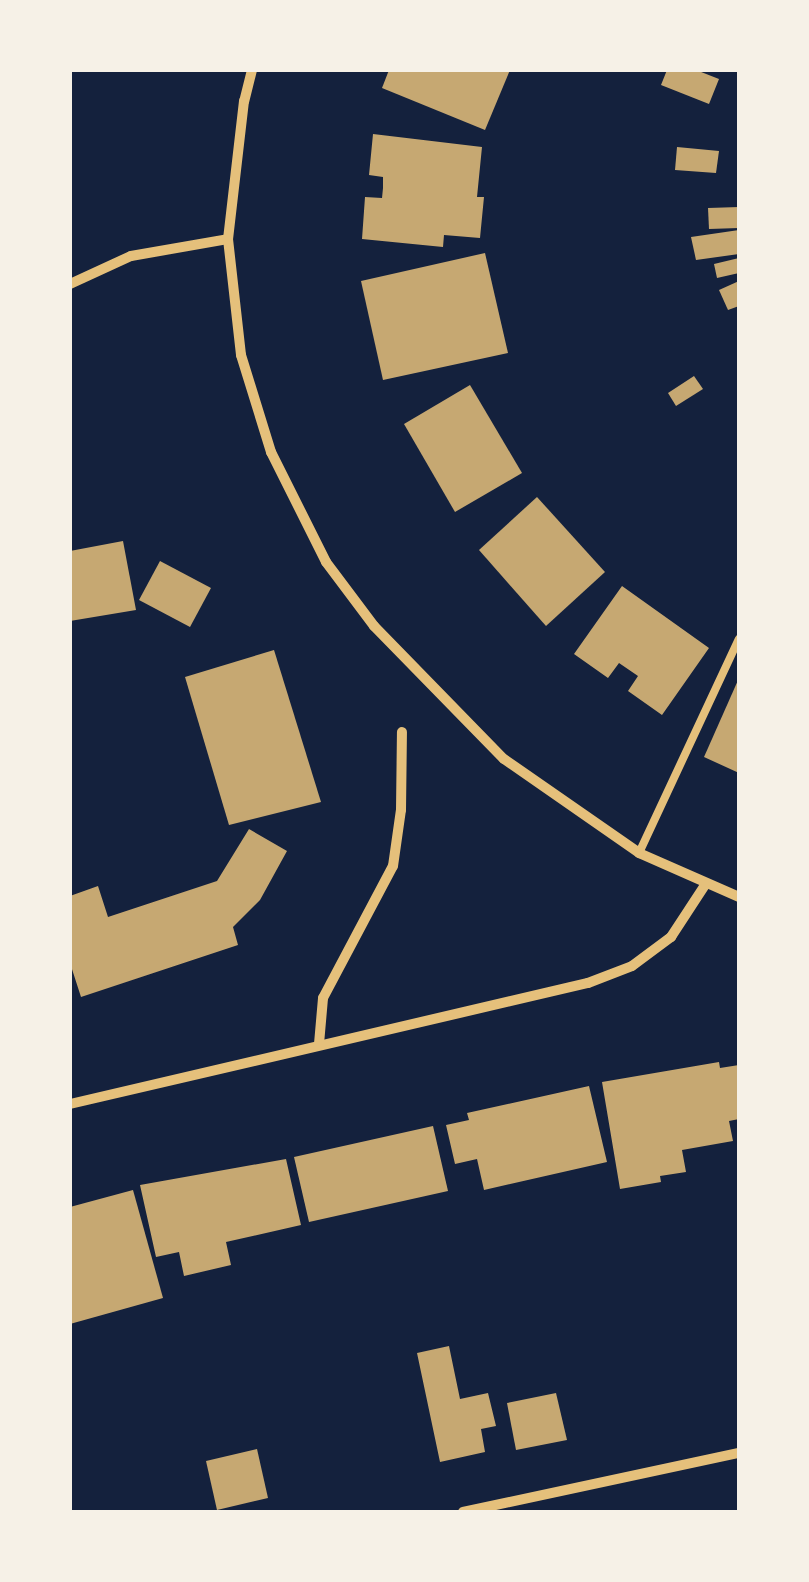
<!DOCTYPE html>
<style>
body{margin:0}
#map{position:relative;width:809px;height:1582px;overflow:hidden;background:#14213d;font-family:"Space Grotesk",sans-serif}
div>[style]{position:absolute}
.building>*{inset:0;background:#c6a872}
.service>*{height:8px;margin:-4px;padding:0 4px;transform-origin:4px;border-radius:4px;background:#e5c07b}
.minor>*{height:10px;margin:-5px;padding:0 5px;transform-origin:5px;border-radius:5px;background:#e5c07b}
span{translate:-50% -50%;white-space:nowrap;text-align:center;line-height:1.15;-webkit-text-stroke:10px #f6f1e7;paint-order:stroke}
.frame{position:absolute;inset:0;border:72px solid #f6f1e7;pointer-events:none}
</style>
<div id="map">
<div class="building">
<div style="clip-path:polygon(389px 70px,510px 70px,485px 130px,382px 88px)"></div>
<div style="clip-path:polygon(667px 70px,696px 70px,719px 79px,709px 104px,661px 85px)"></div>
<div style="clip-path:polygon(373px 134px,482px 147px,477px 197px,484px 197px,480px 238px,444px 235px,443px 247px,362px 239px,365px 197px,382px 198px,383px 188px,383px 177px,369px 175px)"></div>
<div style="clip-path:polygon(677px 147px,719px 151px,716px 173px,675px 170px)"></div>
<div style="clip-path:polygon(739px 207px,739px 228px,709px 229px,708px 208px)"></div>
<div style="clip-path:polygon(739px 230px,739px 254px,696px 260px,691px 237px)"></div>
<div style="clip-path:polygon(485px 253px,508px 353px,383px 380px,361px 281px)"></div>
<div style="clip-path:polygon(739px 258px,739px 273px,717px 278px,714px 264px)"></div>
<div style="clip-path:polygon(739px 281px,739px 306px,728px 310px,719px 290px)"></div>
<div style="clip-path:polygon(694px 376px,703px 389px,676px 406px,668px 393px)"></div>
<div style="clip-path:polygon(470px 385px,522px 473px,455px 512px,404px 424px)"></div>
<div style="clip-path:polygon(537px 497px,605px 572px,546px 626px,479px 550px)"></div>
<div style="clip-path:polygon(123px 541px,136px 610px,70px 621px,70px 551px)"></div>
<div style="clip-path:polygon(160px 561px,211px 588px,190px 627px,139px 600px)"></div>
<div style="clip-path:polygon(622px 586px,709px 648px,662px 715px,628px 691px,638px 676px,619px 663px,608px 678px,574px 654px)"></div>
<div style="clip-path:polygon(274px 650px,321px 802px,229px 825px,185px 677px)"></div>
<div style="clip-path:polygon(739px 678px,739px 773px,704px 757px)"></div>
<div style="clip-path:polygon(249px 829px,287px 851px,260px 900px,233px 927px,238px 945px,81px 997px,70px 963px,70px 896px,98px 886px,108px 917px,217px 881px)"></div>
<div style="clip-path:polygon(719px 1062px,720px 1068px,739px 1065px,739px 1119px,729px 1121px,733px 1141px,682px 1150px,686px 1172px,660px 1176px,661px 1182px,620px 1189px,602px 1082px)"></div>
<div style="clip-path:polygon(589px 1086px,607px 1162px,484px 1190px,477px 1159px,455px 1164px,446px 1125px,469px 1120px,467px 1113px)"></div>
<div style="clip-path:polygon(433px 1126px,448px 1191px,309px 1222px,294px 1157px)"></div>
<div style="clip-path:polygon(286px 1159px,301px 1225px,226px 1242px,231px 1265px,184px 1276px,179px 1252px,156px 1257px,140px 1185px)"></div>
<div style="clip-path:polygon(133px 1190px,163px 1298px,70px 1324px,70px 1207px)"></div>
<div style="clip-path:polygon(449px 1346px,460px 1399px,488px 1393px,496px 1426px,481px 1429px,485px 1452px,440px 1462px,417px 1353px)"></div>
<div style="clip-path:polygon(556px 1393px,567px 1440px,516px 1450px,507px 1403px)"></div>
<div style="clip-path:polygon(257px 1449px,268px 1498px,217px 1510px,206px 1461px)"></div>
</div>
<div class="service">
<div style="left:639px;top:853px;width:236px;rotate:-65deg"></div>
</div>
<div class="minor">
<div style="left:252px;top:70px;width:32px;rotate:104deg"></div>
<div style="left:244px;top:101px;width:139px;rotate:96.6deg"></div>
<div style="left:228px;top:239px;width:117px;rotate:83.6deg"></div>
<div style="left:241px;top:355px;width:102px;rotate:72.8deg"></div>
<div style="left:271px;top:452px;width:123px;rotate:63.4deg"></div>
<div style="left:326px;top:562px;width:80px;rotate:53.1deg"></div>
<div style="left:374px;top:626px;width:186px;rotate:45.7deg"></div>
<div style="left:504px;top:759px;width:165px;rotate:34.8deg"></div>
<div style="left:639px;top:853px;width:109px;rotate:23.7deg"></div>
<div style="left:70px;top:284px;width:67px;rotate:-24.7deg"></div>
<div style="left:131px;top:256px;width:98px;rotate:-9.9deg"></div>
<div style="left:319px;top:1044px;width:46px;rotate:-85deg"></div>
<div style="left:323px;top:998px;width:149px;rotate:-62.1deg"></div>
<div style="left:393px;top:866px;width:57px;rotate:-81.9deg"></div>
<div style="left:401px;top:810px;width:78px;rotate:-89.3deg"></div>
<div style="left:70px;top:1104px;width:532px;rotate:-13.15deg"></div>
<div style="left:588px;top:983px;width:47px;rotate:-21.1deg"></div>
<div style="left:632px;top:966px;width:49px;rotate:-36.6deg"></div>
<div style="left:671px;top:937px;width:62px;rotate:-56.8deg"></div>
<div style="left:463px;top:1512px;width:282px;rotate:-12.1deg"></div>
</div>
<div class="frame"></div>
</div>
